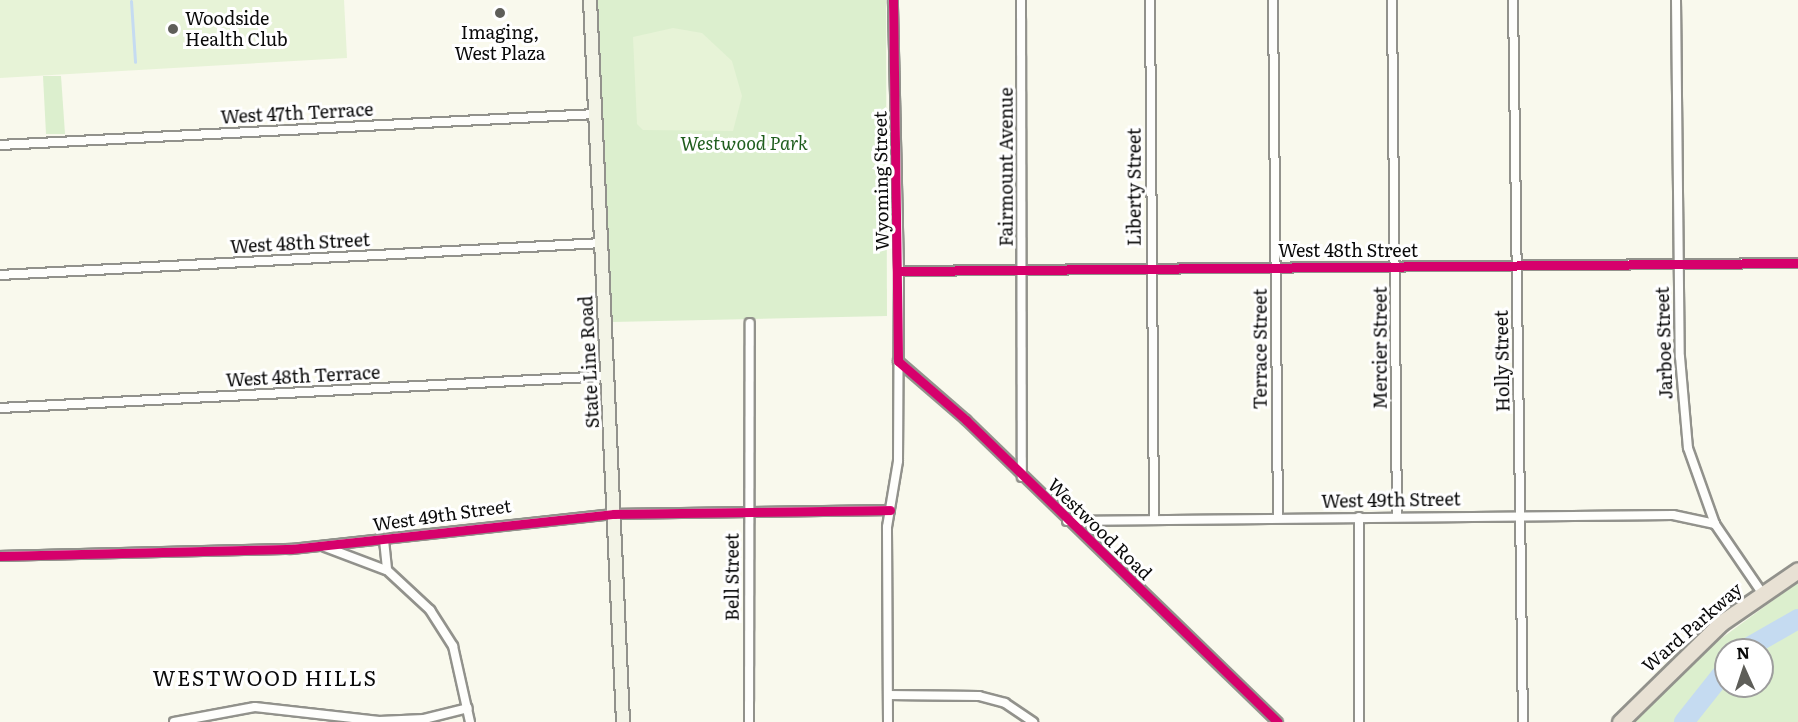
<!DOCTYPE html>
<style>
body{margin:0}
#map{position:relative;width:1798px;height:722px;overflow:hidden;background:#f9f9ed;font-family:Literata,serif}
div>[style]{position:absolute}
.green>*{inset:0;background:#dcefce}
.pitch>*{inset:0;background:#e7f3d7}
.stream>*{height:3px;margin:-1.5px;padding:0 1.5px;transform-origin:1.5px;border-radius:1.5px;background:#c5dbf1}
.river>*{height:20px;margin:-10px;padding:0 10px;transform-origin:10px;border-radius:10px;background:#c5dbf1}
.roads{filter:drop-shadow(2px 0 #92928c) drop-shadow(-2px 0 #92928c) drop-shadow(0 2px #92928c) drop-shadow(0 -2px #92928c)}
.street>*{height:8px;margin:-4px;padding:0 4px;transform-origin:4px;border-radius:4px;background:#fefefc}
.secondary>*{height:12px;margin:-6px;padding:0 6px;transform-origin:6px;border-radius:6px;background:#f3f4e7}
.highway>*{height:15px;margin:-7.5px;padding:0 7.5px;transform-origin:7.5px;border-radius:7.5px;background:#e8e1d4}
.cycleway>*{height:9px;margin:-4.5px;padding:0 4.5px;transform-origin:4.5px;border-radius:4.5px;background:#d6006c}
.dots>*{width:16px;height:16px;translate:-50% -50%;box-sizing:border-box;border:3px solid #fff;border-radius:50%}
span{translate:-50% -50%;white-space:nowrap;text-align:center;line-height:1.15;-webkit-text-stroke:6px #fff;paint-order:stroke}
.poi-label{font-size:18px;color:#0a0a0a}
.left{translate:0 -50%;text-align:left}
.street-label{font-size:18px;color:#0a0a0a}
.park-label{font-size:18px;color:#205e1e;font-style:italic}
.quarter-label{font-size:21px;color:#0a0a0a;letter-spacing:1.5px}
.north{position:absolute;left:1714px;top:638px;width:60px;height:60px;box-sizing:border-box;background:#fff;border:2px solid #9d9d9d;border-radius:50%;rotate:357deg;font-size:16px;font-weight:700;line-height:24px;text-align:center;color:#0a0a0a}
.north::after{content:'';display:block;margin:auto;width:21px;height:27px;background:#5e5e59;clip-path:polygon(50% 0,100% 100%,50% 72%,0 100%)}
</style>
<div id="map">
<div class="green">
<div style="clip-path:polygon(596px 0,886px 0,887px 316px,612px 322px)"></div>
<div style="clip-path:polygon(43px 76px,61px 76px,65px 134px,46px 134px)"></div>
<div style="clip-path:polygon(evenodd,1798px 582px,1798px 722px,1635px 722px,1711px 646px,1798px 582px,1726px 650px,1762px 650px,1762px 686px,1726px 686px,1726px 650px)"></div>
</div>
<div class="pitch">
<div style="clip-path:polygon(0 0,344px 0,347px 58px,0 78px)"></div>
<div style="clip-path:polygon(673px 28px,702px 33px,732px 61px,742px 96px,733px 131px,643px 130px,637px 124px,633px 37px)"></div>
</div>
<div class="stream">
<div style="left:131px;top:1px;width:61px;rotate:86.2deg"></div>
</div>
<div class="river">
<div style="left:1744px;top:650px;width:62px;rotate:-29.9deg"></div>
<div style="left:1684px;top:722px;width:68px;rotate:-51.6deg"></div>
</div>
<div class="roads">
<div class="street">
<div style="left:1021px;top:0;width:477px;rotate:89.9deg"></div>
<div style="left:1150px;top:0;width:517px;rotate:89.56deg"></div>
<div style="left:1273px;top:0;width:517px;rotate:89.45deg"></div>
<div style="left:1392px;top:0;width:517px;rotate:89.45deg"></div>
<div style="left:1513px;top:0;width:722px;rotate:89.21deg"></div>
<div style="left:1676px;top:0;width:357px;rotate:89.4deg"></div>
<div style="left:1680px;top:357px;width:91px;rotate:85deg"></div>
<div style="left:1688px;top:448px;width:81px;rotate:70.4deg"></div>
<div style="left:1715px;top:524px;width:83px;rotate:55.7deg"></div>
<div style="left:0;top:145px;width:597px;rotate:-2.98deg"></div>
<div style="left:899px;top:271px;width:899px;rotate:-0.51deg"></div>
<div style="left:0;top:275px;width:603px;rotate:-3.04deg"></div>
<div style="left:898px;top:361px;width:90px;rotate:40.9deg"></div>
<div style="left:966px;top:420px;width:434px;rotate:44.1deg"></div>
<div style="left:0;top:408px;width:609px;rotate:-3.01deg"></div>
<div style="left:1359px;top:517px;width:205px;rotate:90deg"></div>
<div style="left:1067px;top:521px;width:606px;rotate:-0.57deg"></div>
<div style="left:1673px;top:515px;width:43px;rotate:12.1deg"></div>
<div style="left:384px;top:540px;width:30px;rotate:84deg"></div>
<div style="left:387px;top:570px;width:59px;rotate:42.9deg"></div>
<div style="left:430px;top:610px;width:43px;rotate:57.4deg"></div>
<div style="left:453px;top:646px;width:78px;rotate:77.4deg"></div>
<div style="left:325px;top:547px;width:65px;rotate:20.7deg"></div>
<div style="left:0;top:556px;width:291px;rotate:-1.4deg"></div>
<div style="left:291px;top:549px;width:325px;rotate:-6.2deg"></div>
<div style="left:614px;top:514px;width:276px;rotate:-0.8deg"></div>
<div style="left:888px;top:695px;width:91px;rotate:0.6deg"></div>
<div style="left:979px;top:696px;width:27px;rotate:15deg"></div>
<div style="left:1005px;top:703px;width:34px;rotate:34deg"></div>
<div style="left:174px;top:722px;width:82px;rotate:-10.5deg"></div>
<div style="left:255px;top:707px;width:125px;rotate:6.4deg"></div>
<div style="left:379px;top:721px;width:45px;rotate:-2.5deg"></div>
<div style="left:424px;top:719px;width:45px;rotate:-14deg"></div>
<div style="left:749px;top:722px;width:399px;rotate:-89.9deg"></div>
<div style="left:888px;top:722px;width:195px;rotate:-90.3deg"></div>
<div style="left:887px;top:527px;width:67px;rotate:-80.5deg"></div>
<div style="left:898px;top:461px;width:190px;rotate:-89.7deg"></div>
<div style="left:899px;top:271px;width:271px;rotate:-91.3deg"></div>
</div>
<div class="secondary">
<div style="left:590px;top:0;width:723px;rotate:87.38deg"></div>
</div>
<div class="highway">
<div style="left:1620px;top:722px;width:141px;rotate:-44.4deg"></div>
<div style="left:1721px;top:623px;width:93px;rotate:-34.5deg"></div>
</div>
</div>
<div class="cycleway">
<div style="left:893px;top:0;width:361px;rotate:89.2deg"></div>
<div style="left:898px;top:361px;width:90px;rotate:40.9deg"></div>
<div style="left:966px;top:420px;width:434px;rotate:44.1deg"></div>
<div style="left:899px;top:271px;width:899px;rotate:-0.51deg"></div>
<div style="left:0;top:556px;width:291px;rotate:-1.4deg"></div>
<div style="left:291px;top:549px;width:325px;rotate:-6.2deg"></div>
<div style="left:614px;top:514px;width:276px;rotate:-0.8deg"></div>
</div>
<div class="dots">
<div style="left:500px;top:13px;background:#5e5e59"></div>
<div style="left:173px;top:29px;background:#5e5e59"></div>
</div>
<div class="poi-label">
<span class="left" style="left:185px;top:29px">Woodside<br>Health Club</span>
<span style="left:500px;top:43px">Imaging,<br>West Plaza</span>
</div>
<div class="street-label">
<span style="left:297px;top:113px;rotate:-3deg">West 47th Terrace</span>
<span style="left:1006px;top:167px;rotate:-90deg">Fairmount Avenue</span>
<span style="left:881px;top:181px;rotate:-91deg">Wyoming Street</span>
<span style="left:1134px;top:187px;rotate:-90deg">Liberty Street</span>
<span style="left:300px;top:243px;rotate:-3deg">West 48th Street</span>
<span style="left:1348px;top:250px">West 48th Street</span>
<span style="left:1664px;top:343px;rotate:-92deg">Jarboe Street</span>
<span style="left:1380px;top:348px;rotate:-90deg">Mercier Street</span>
<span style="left:1260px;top:349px;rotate:-90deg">Terrace Street</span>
<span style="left:1502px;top:361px;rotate:-91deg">Holly Street</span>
<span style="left:589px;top:362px;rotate:-93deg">State Line Road</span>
<span style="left:303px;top:376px;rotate:-3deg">West 48th Terrace</span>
<span style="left:1391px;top:500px;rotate:-1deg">West 49th Street</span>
<span style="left:442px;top:515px;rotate:-8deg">West 49th Street</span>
<span style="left:1100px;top:529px;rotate:44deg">Westwood Road</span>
<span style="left:732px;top:577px;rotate:-90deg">Bell Street</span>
<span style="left:1692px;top:627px;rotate:-41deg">Ward Parkway</span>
</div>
<div class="park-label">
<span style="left:744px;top:143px">Westwood Park</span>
</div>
<div class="quarter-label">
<span style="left:265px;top:677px">WESTWOOD HILLS</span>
</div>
<div class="north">N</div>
</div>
